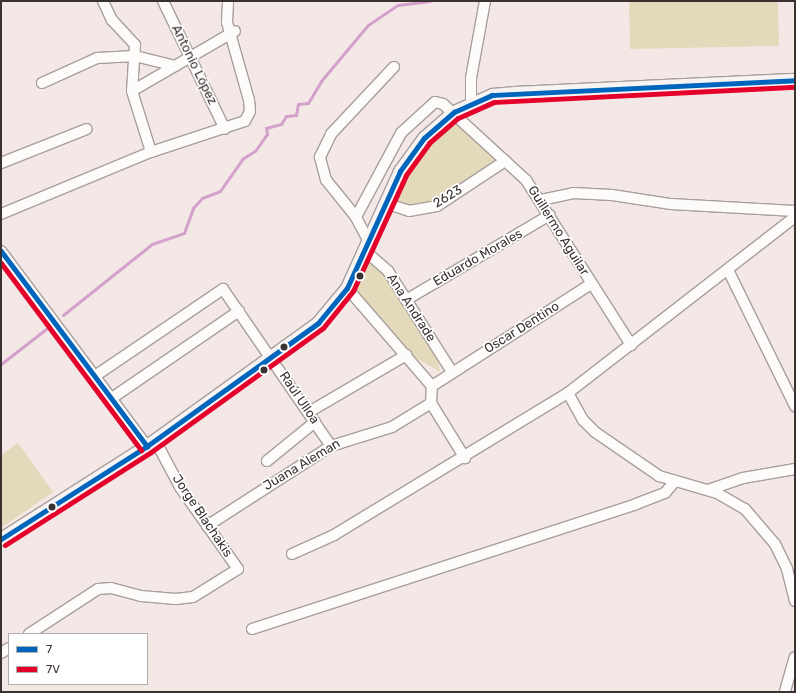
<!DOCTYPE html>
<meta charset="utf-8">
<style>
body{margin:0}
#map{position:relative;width:796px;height:693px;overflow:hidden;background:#f3e8e5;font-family:Rubik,sans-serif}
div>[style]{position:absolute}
.green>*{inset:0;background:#e3dabb}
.stream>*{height:3px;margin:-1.5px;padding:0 1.5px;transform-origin:1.5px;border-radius:1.5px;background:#d4a1cc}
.roads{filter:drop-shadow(1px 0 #a89f9d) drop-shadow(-1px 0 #a89f9d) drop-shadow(0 1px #a89f9d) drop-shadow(0 -1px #a89f9d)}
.minor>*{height:10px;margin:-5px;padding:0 5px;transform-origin:5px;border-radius:5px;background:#fdfcfb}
.major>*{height:13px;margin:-6.5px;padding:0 6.5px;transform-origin:6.5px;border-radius:6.5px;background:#f7f4f3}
.bus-1>*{height:5px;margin:-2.5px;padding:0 2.5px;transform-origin:2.5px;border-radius:2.5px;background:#0065bd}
.bus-2>*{height:5px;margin:-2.5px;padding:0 2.5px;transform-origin:2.5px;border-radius:2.5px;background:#e4002b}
.dots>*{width:11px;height:11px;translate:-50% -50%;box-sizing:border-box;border:2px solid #fff;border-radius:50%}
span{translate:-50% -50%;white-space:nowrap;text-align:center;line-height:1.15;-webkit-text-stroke:3.5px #fff;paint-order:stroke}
.street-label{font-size:13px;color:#3a3230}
.frame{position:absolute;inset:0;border:2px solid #3a3230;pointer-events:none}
.legend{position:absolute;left:8px;top:633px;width:140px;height:52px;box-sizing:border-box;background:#fff;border:1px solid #b0adac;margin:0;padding:5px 7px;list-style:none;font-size:12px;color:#3a3230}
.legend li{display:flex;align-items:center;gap:8px;height:20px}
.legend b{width:20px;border:1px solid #b0adac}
</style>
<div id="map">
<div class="green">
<div style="clip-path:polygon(629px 1px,778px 1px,779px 46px,630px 49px)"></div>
<div style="clip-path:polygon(453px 118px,501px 157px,433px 203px,413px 205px,394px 202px,414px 159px,436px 132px)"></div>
<div style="clip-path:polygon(365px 257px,385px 274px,438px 361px,440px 372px,411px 355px,353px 290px)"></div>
<div style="clip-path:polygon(18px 443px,53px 492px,1px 528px,1px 455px)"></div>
</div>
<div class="stream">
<div style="left:63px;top:315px;width:114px;rotate:-38.6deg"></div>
<div style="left:152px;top:244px;width:34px;rotate:-19deg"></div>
<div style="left:184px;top:233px;width:27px;rotate:-70deg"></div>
<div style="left:193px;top:208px;width:13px;rotate:-48deg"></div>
<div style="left:202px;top:198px;width:19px;rotate:-21deg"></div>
<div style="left:220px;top:191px;width:39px;rotate:-55deg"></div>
<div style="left:242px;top:159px;width:15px;rotate:-32deg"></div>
<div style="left:255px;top:151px;width:21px;rotate:-55deg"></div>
<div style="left:267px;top:134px;width:6px;rotate:-99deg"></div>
<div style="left:266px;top:128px;width:16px;rotate:-15deg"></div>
<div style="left:281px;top:124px;width:9px;rotate:-58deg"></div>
<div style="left:286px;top:116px;width:10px;rotate:-6deg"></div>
<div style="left:296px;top:115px;width:11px;rotate:-80deg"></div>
<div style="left:298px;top:104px;width:10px;rotate:-6deg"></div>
<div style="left:308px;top:103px;width:26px;rotate:-59deg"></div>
<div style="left:321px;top:81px;width:73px;rotate:-50deg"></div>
<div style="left:368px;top:25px;width:36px;rotate:-34deg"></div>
<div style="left:398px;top:5px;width:32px;rotate:-7deg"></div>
<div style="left:1px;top:364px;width:57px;rotate:-37.9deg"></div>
</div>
<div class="roads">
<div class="minor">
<div style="left:103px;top:1px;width:21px;rotate:65deg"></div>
<div style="left:112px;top:20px;width:34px;rotate:47deg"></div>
<div style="left:135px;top:45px;width:46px;rotate:93.7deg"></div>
<div style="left:132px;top:91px;width:64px;rotate:72.7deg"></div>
<div style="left:163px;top:1px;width:142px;rotate:64.2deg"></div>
<div style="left:42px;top:83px;width:60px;rotate:-24.4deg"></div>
<div style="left:97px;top:58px;width:38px;rotate:-3deg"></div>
<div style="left:135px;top:56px;width:41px;rotate:14deg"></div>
<div style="left:132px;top:91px;width:119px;rotate:-30.2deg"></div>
<div style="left:471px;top:103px;width:25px;rotate:-90deg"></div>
<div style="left:471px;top:78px;width:78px;rotate:-79.7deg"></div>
<div style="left:1px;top:163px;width:92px;rotate:-21.6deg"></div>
<div style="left:541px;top:200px;width:33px;rotate:-12deg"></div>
<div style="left:573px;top:193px;width:39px;rotate:3deg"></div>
<div style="left:612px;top:195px;width:60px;rotate:8.7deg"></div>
<div style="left:671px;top:204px;width:124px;rotate:3.2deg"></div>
<div style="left:385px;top:203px;width:25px;rotate:18deg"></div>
<div style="left:409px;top:211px;width:28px;rotate:-10deg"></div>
<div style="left:437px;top:206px;width:82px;rotate:-33.5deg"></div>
<div style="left:1px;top:214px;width:162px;rotate:-22.5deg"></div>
<div style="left:151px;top:152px;width:99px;rotate:-18.3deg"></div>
<div style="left:245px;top:121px;width:11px;rotate:-63deg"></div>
<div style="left:250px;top:111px;width:11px;rotate:-95deg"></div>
<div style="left:249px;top:100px;width:81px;rotate:-105.8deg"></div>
<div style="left:227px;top:22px;width:21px;rotate:-87deg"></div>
<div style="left:356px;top:217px;width:95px;rotate:-61.8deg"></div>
<div style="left:401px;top:133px;width:46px;rotate:-42.4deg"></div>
<div style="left:435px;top:102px;width:8px;rotate:14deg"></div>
<div style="left:443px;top:104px;width:113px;rotate:42.5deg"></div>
<div style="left:526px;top:180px;width:196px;rotate:57.5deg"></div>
<div style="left:368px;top:240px;width:26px;rotate:-118deg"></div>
<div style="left:356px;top:217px;width:48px;rotate:-129deg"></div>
<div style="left:326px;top:180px;width:24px;rotate:-105deg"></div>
<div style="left:320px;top:157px;width:25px;rotate:-64deg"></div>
<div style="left:331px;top:134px;width:92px;rotate:-46.8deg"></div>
<div style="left:364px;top:250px;width:32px;rotate:41deg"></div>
<div style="left:388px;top:271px;width:120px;rotate:57.6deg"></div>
<div style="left:1px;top:251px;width:244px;rotate:53.2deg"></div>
<div style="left:728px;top:270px;width:152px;rotate:63.8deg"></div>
<div style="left:347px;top:288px;width:130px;rotate:49.1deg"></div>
<div style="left:406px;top:300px;width:167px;rotate:-30.6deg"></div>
<div style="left:95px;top:376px;width:155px;rotate:-34.2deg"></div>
<div style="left:223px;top:289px;width:191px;rotate:55.5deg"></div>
<div style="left:568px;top:393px;width:31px;rotate:61deg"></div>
<div style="left:583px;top:420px;width:17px;rotate:45deg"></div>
<div style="left:595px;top:432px;width:78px;rotate:34.5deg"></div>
<div style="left:659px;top:476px;width:60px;rotate:16.3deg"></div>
<div style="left:717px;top:493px;width:32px;rotate:30deg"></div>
<div style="left:745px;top:509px;width:46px;rotate:49.4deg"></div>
<div style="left:775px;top:544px;width:28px;rotate:64deg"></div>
<div style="left:787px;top:569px;width:33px;rotate:76deg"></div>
<div style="left:112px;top:398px;width:154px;rotate:-34.4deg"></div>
<div style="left:431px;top:403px;width:65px;rotate:58.3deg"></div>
<div style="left:309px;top:412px;width:113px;rotate:-30.4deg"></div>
<div style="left:267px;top:461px;width:62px;rotate:-39.1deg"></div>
<div style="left:708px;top:490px;width:37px;rotate:-19deg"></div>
<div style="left:743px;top:478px;width:53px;rotate:-9.8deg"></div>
<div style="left:207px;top:526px;width:148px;rotate:-32.8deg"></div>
<div style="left:331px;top:446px;width:64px;rotate:-17.3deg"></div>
<div style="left:392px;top:427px;width:46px;rotate:-31.6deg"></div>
<div style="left:431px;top:403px;width:17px;rotate:-87deg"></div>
<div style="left:432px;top:386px;width:189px;rotate:-32.7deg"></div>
<div style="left:292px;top:554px;width:46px;rotate:-24.3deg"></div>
<div style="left:334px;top:535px;width:274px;rotate:-31.3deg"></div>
<div style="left:568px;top:393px;width:287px;rotate:-37.8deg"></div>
<div style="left:252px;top:629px;width:404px;rotate:-18deg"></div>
<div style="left:636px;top:504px;width:31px;rotate:-21deg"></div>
<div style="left:665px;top:493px;width:16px;rotate:-50deg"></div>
<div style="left:29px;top:634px;width:82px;rotate:-33.1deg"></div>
<div style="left:98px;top:589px;width:13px;rotate:-4deg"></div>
<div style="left:111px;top:588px;width:31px;rotate:15deg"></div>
<div style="left:141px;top:596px;width:35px;rotate:5deg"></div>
<div style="left:176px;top:599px;width:17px;rotate:-7deg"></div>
<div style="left:193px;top:597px;width:53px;rotate:-31.9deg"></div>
<div style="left:238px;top:569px;width:100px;rotate:-125.3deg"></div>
<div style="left:180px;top:487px;width:53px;rotate:-118deg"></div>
<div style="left:1px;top:653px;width:9px;rotate:-32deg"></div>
<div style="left:785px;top:691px;width:35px;rotate:-74deg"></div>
</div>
<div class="major">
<div style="left:1px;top:539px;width:173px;rotate:-32.5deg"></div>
<div style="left:147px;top:446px;width:211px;rotate:-35.7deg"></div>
<div style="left:318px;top:323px;width:45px;rotate:-50.4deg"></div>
<div style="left:347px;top:288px;width:128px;rotate:-65.6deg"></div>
<div style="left:400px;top:171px;width:41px;rotate:-54deg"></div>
<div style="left:424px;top:138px;width:40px;rotate:-41deg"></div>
<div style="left:454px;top:112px;width:42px;rotate:-24.1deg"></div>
<div style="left:492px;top:95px;width:23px;rotate:-5deg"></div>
<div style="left:515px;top:93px;width:280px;rotate:-2.7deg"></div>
</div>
</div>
<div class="bus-1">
<div style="left:1px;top:251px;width:244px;rotate:53.2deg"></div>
<div style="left:1px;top:539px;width:173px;rotate:-32.5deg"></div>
<div style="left:147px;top:446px;width:211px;rotate:-35.7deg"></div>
<div style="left:318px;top:323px;width:45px;rotate:-50.4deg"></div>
<div style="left:347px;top:288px;width:128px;rotate:-65.6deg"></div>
<div style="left:400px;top:171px;width:41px;rotate:-54deg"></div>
<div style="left:424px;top:138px;width:40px;rotate:-41deg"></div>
<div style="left:454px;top:112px;width:42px;rotate:-24.1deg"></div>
<div style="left:492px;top:95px;width:303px;rotate:-2.8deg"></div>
</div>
<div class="bus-2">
<div style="left:1px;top:263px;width:234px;rotate:53.2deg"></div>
<div style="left:5px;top:545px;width:173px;rotate:-32.5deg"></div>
<div style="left:151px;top:452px;width:212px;rotate:-35.8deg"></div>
<div style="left:323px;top:328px;width:48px;rotate:-51deg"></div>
<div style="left:353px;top:291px;width:128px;rotate:-65.4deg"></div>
<div style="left:406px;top:175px;width:39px;rotate:-54deg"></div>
<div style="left:429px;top:143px;width:38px;rotate:-41deg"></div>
<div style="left:458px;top:118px;width:39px;rotate:-24deg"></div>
<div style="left:494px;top:102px;width:301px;rotate:-2.9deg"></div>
</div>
<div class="dots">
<div style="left:360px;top:276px;background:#3a3230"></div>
<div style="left:284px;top:347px;background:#3a3230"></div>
<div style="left:264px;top:370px;background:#3a3230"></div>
<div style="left:52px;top:507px;background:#3a3230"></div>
</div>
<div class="street-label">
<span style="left:194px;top:65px;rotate:64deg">Antonio López</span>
<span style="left:448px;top:197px;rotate:-31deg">2623</span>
<span style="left:558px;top:231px;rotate:58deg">Guillermo Aguilar</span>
<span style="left:478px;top:258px;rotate:-30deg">Eduardo Morales</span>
<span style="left:411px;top:308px;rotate:57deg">Ana Andrade</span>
<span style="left:522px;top:328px;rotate:-32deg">Oscar Dentino</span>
<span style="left:299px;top:398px;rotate:56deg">Raúl Ulloa</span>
<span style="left:302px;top:465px;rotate:-31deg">Juana Aleman</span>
<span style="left:202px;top:516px;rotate:56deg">Jorge Blachakis</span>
</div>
<div class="frame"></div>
<ul class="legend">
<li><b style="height:5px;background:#0065bd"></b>7</li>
<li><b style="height:5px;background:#e4002b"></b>7V</li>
</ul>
</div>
